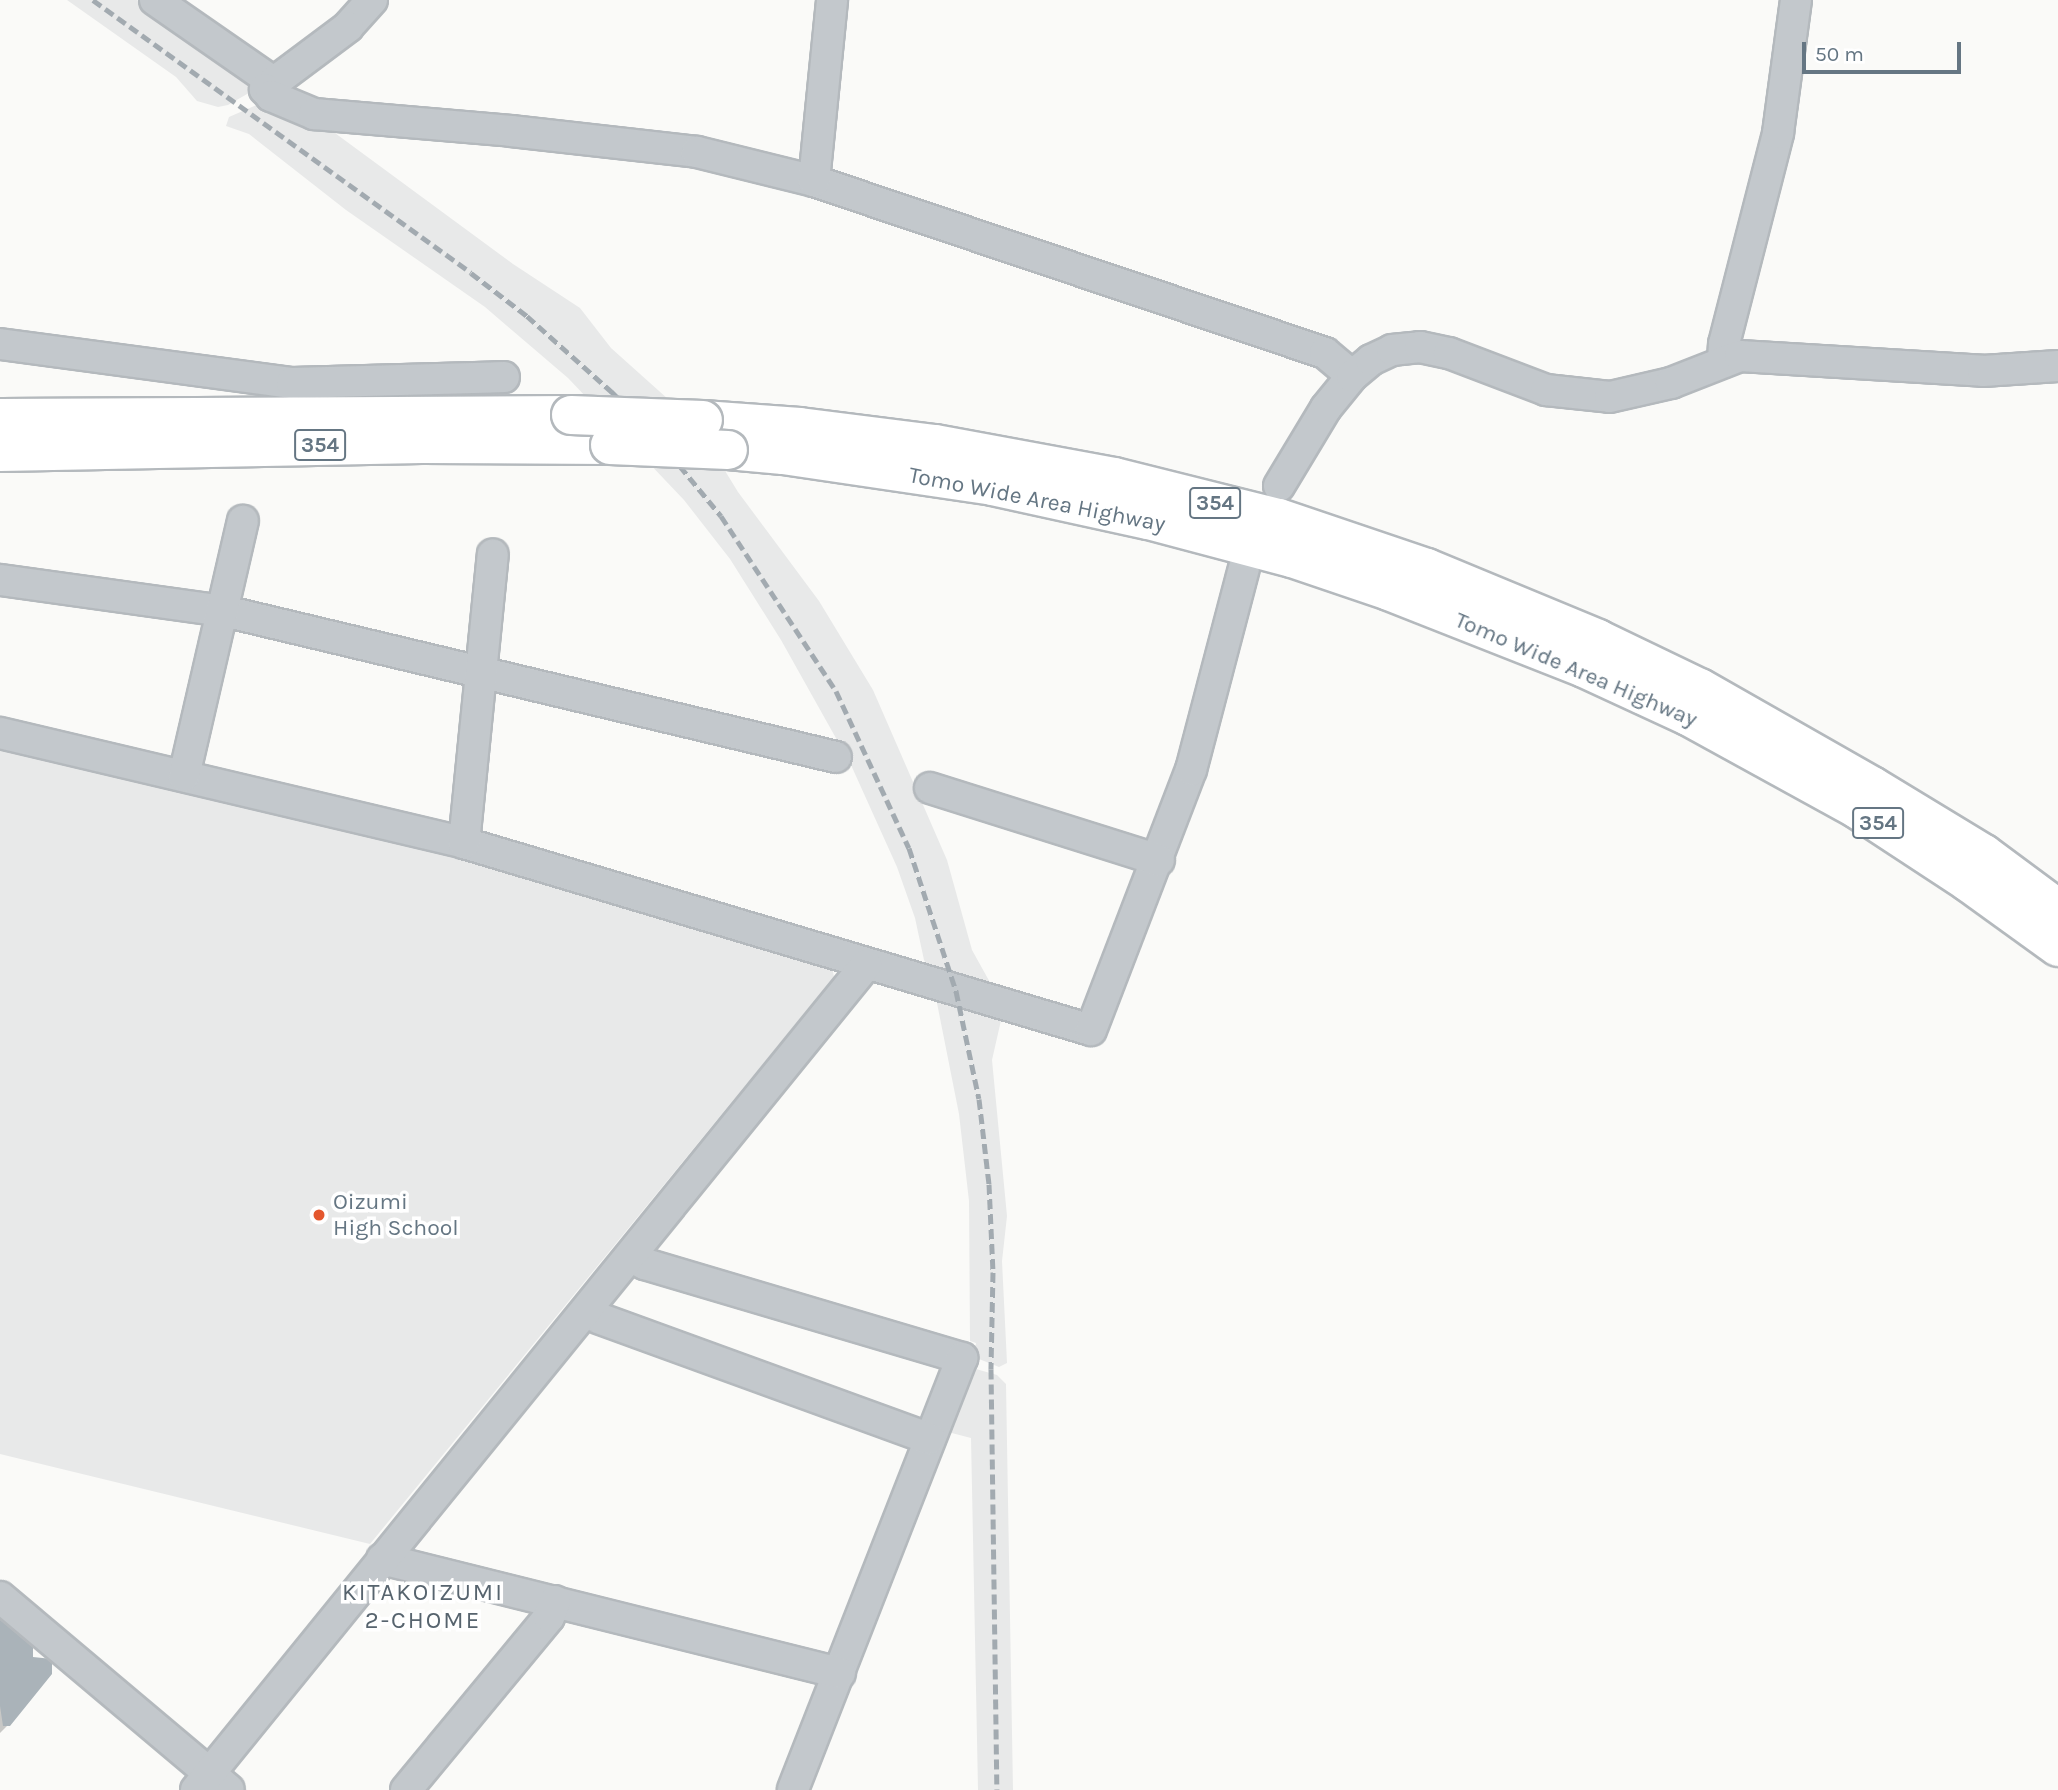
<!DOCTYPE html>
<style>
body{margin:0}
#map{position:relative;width:2058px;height:1790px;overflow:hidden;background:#fafaf8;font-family:Karla,sans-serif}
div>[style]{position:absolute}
.built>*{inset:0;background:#e8e9e9}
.shadow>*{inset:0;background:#0003}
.building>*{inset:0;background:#aab3b9}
.roads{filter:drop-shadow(2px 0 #b4b9bd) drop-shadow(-2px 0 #b4b9bd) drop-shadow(0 2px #b4b9bd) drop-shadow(0 -2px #b4b9bd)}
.minor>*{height:30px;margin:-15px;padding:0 15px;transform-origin:15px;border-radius:15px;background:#c3c8cc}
.highway>*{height:38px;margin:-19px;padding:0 19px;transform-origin:19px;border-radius:19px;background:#fff}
.rail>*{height:5px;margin-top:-2.5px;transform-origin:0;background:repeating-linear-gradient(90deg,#a2aab0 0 10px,transparent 0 15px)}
.bridges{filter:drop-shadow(2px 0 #b4b9bd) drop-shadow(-2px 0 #b4b9bd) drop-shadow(0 2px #b4b9bd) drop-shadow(0 -2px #b4b9bd)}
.highway-bridge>*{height:38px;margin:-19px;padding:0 19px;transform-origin:19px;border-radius:19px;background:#fff}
.dots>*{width:19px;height:19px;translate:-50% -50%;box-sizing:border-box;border:4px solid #fff;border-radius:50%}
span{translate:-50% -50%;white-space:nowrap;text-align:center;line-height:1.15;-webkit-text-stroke:7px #fff;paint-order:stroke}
.shield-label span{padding:2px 5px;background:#fff;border:2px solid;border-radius:5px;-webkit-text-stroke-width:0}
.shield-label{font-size:21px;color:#657683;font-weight:700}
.street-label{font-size:23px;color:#657683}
.poi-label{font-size:23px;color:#657683}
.left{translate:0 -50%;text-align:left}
.neighbourhood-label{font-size:24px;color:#57646e;letter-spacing:2px}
.scale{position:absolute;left:1802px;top:42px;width:159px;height:32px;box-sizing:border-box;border:4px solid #657683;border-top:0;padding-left:9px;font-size:21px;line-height:24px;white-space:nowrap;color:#657683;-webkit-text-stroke:5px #fff;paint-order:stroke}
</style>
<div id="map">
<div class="built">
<div style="clip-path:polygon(67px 0,137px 0,252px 77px,254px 90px,228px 105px,218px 107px,197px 101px,176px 77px)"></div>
<div style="clip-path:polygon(259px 104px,320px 122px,513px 264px,580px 308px,611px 348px,697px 425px,738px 492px,819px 601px,873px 690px,947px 860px,972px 950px,992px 986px,928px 966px,924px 960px,915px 918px,897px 867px,851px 765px,781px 640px,730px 559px,684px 500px,568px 378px,485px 307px,346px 210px,249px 134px,226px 126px,229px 117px)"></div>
<div style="clip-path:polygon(0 745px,477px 857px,832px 966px,834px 977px,370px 1544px,0 1454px)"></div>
<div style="clip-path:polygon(936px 998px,1002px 1016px,992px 1060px,1007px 1216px,1002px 1261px,1007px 1363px,999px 1367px,974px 1357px,976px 1343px,970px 1341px,969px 1201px,959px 1114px)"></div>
<div style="clip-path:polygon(976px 1369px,997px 1375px,1006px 1384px,1013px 1790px,978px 1790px,971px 1438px,944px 1431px,967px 1370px)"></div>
</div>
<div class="shadow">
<div style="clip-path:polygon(0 1617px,8px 1725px,0 1733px)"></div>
</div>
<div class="building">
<div style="clip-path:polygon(0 1615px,33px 1643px,33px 1657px,52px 1659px,52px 1674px,10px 1726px,3px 1726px,0 1706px)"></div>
</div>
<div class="roads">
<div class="minor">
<div style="left:155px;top:0;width:144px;rotate:34.8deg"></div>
<div style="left:372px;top:0;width:36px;rotate:132deg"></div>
<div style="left:348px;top:27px;width:104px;rotate:143.2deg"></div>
<div style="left:265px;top:89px;width:9px;rotate:49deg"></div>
<div style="left:271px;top:96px;width:47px;rotate:22.7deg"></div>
<div style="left:314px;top:114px;width:198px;rotate:4.9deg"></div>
<div style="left:511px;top:131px;width:187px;rotate:6.4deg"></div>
<div style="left:697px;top:152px;width:121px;rotate:13.9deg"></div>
<div style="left:814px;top:181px;width:539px;rotate:18.6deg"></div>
<div style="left:1325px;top:353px;width:35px;rotate:40deg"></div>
<div style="left:814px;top:181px;width:182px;rotate:-84.3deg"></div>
<div style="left:0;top:344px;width:295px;rotate:7.6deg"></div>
<div style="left:292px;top:383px;width:212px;rotate:-1.6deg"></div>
<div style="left:1723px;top:362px;width:18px;rotate:-87deg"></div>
<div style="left:1724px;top:344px;width:218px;rotate:-75.6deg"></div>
<div style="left:1778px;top:133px;width:134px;rotate:-82.3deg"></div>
<div style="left:1279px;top:486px;width:91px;rotate:-58.9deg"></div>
<div style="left:1326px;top:408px;width:41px;rotate:-50.9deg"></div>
<div style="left:1352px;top:376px;width:25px;rotate:-40deg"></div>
<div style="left:1371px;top:360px;width:23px;rotate:-25deg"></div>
<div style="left:1392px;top:350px;width:28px;rotate:-6deg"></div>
<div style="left:1420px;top:347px;width:30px;rotate:12deg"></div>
<div style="left:1449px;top:353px;width:104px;rotate:20.9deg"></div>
<div style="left:1546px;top:390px;width:64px;rotate:6.2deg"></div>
<div style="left:1610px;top:397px;width:63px;rotate:-12.9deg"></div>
<div style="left:1671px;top:383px;width:74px;rotate:-21.4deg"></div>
<div style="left:1740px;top:356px;width:243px;rotate:3.5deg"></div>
<div style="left:1983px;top:371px;width:75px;rotate:-3.8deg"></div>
<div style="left:0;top:580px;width:226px;rotate:7.9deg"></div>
<div style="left:224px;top:611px;width:629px;rotate:13.42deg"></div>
<div style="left:0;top:733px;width:477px;rotate:13.3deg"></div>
<div style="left:464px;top:843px;width:654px;rotate:16.61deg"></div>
<div style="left:1091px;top:1030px;width:279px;rotate:-69deg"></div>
<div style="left:1191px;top:770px;width:209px;rotate:-75.3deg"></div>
<div style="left:184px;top:776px;width:262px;rotate:-77deg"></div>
<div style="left:930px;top:788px;width:240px;rotate:17.5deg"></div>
<div style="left:464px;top:843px;width:290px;rotate:-84.3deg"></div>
<div style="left:631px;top:1257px;width:16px;rotate:27deg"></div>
<div style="left:645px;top:1264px;width:331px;rotate:16.5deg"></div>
<div style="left:962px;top:1358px;width:464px;rotate:111.4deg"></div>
<div style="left:598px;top:1318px;width:353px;rotate:20deg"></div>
<div style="left:382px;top:1559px;width:472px;rotate:14deg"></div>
<div style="left:0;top:1597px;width:299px;rotate:40.1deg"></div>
<div style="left:196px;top:1790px;width:1063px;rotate:-50.92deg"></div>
<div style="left:406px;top:1790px;width:224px;rotate:-50.4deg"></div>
<div style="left:549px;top:1617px;width:17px;rotate:-69deg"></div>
</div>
<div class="highway">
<div style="left:0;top:418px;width:571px;rotate:-0.3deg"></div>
<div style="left:703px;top:420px;width:97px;rotate:4.1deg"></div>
<div style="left:800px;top:427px;width:136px;rotate:7.2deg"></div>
<div style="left:935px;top:444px;width:182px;rotate:10.4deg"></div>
<div style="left:1114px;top:477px;width:170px;rotate:14deg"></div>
<div style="left:1279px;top:518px;width:156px;rotate:18.7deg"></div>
<div style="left:1427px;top:568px;width:185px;rotate:22.5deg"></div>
<div style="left:1598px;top:639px;width:113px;rotate:25.7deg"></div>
<div style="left:1700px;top:688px;width:198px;rotate:29.7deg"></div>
<div style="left:1872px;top:786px;width:131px;rotate:31.3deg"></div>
<div style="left:1984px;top:854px;width:92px;rotate:36.6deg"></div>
<div style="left:728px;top:450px;width:55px;rotate:5.2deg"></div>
<div style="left:783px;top:455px;width:211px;rotate:8.4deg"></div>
<div style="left:992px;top:486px;width:160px;rotate:12.3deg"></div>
<div style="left:1148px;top:520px;width:149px;rotate:14.8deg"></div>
<div style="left:1292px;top:558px;width:102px;rotate:18.8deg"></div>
<div style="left:1389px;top:591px;width:210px;rotate:21.5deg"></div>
<div style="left:1584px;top:668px;width:115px;rotate:24.8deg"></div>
<div style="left:1688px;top:716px;width:193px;rotate:28.8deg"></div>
<div style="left:1857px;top:809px;width:133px;rotate:33.3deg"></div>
<div style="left:1968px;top:882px;width:111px;rotate:35.8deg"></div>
<div style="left:0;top:452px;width:422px;rotate:-1.1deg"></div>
<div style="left:422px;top:444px;width:188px;rotate:0.3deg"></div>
</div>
</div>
<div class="rail">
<div style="left:93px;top:0;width:466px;rotate:35.8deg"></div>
<div style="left:471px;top:273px;width:71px;rotate:37.5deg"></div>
<div style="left:527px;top:316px;width:113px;rotate:41.8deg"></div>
<div style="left:611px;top:391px;width:57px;rotate:45deg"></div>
<div style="left:651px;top:431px;width:110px;rotate:50.5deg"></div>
<div style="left:721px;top:516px;width:209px;rotate:56.7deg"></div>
<div style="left:836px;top:691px;width:173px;rotate:65.1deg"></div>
<div style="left:909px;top:848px;width:151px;rotate:71.8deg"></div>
<div style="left:956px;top:991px;width:110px;rotate:78deg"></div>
<div style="left:979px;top:1099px;width:86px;rotate:83.3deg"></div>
<div style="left:989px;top:1184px;width:88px;rotate:87.4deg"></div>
<div style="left:993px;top:1272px;width:97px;rotate:91.2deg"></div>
<div style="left:991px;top:1369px;width:421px;rotate:89.2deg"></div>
</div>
<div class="bridges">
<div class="highway-bridge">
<div style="left:571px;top:415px;width:132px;rotate:2.2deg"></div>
<div style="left:610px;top:445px;width:118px;rotate:2.4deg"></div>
</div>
</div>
<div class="dots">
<div style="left:319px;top:1215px;background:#e4572e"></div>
</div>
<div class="shield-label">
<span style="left:320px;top:445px">354</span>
<span style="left:1215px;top:503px">354</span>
<span style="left:1878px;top:823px">354</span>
</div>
<div class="street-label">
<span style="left:1037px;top:500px;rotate:11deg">Tomo Wide Area Highway</span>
<span style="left:1576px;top:670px;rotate:23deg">Tomo Wide Area Highway</span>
</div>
<div class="poi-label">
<span class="left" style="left:333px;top:1215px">Oizumi<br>High School</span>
</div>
<div class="neighbourhood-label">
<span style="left:423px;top:1607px">KITAKOIZUMI<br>2-CHOME</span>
</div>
<div class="scale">50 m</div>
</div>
